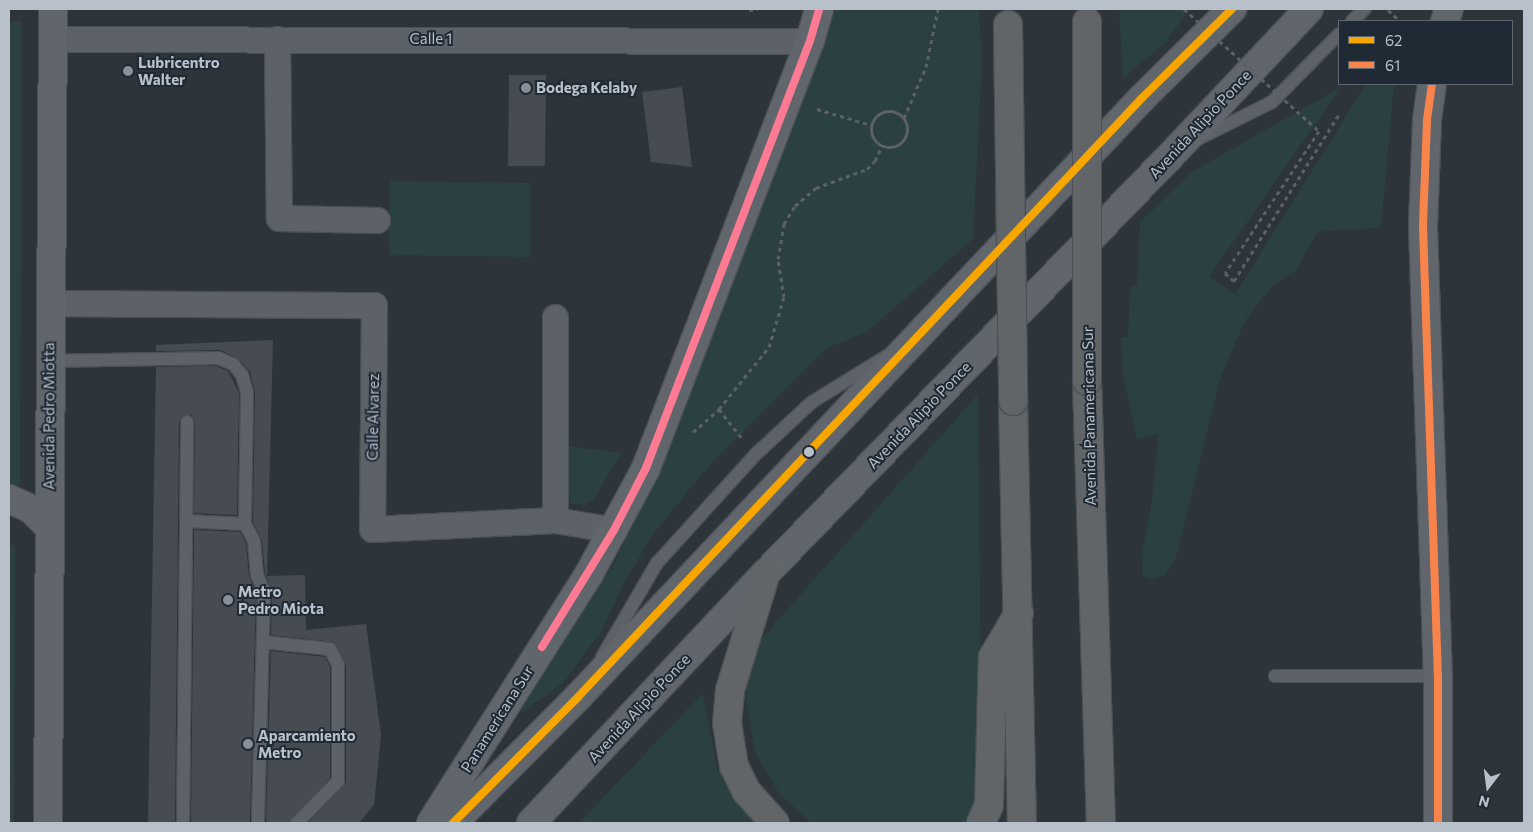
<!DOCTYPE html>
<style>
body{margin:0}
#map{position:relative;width:1533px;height:832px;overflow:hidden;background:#2d343a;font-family:Commissioner,sans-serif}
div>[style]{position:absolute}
.green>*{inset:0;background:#2a4041}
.building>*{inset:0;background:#464c52}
.path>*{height:3px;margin-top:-1.5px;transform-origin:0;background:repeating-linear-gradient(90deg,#5b6165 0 4px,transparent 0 8px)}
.path>.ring{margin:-1.5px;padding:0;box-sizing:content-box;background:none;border:3px solid #5b6165;border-radius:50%}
.roads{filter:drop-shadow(1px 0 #4b5054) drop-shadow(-1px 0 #4b5054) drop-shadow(0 1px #4b5054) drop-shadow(0 -1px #4b5054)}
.lane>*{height:12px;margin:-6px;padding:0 6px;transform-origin:6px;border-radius:6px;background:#5d6268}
.street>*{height:25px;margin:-12.5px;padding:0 12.5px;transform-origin:12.5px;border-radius:12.5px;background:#5d6268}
.secondary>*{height:28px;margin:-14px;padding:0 14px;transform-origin:14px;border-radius:14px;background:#61666c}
.highway>*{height:28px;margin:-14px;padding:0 14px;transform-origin:14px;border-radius:14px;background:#626568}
.path-bridge>*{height:3px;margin-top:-1.5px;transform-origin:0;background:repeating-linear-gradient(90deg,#5b6165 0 4px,transparent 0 8px)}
.bridges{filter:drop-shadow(1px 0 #4a5055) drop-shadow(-1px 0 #4a5055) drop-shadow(0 1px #4a5055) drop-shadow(0 -1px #4a5055)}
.highway-bridge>*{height:28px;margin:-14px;padding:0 14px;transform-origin:14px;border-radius:14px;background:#626568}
.bus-1>*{height:8px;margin:-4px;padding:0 4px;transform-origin:4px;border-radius:4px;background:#f7a600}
.bus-2>*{height:8px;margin:-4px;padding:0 4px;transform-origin:4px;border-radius:4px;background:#f8844c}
.bus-3>*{height:8px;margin:-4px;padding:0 4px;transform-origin:4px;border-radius:4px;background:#fe7a93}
.dots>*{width:14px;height:14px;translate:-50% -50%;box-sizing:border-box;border:2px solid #202a35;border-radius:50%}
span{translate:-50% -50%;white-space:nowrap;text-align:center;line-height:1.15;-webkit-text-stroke:4px #202a35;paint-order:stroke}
.street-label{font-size:15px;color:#b8c0ca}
.poi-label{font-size:15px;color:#b8c0ca;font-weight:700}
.left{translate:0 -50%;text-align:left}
.frame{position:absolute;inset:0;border:10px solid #b8c0ca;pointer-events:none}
.legend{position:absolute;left:1338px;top:20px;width:175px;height:65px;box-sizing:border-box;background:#202a35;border:1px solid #5d6671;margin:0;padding:6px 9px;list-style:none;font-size:15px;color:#b8c0ca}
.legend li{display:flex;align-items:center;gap:10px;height:25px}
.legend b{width:25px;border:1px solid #5d6671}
.north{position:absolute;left:1463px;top:762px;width:50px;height:50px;-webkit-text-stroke:4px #202a35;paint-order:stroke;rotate:195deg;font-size:14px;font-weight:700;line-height:20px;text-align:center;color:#b8c0ca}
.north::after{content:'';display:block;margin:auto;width:18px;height:22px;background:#b8c0ca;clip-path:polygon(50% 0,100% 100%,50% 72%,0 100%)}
</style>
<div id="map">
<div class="green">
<div style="clip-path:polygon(835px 9px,979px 9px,982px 61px,973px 239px,867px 332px,827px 348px,709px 466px,654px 533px,625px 581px,601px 632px,564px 682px,519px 714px,615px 561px,672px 443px)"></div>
<div style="clip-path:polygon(1119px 9px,1189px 9px,1167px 41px,1123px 78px)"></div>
<div style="clip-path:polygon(9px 21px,22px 21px,20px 485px,9px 485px)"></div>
<div style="clip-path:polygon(1366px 84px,1394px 84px,1381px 228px,1318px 231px,1296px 270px,1271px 287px,1245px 321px,1220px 379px,1176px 558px,1165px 575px,1153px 579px,1143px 576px,1142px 555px,1152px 500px,1159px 433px,1137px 440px,1123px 374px,1121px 337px,1128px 337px,1130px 287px,1137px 285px,1140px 222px,1192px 172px,1341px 87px,1209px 277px,1235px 294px)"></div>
<div style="clip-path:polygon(390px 181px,530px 183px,530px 257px,389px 255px)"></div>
<div style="clip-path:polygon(978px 394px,982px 778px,968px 823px,811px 823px,778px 792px,755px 752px,746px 700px,750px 652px)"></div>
<div style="clip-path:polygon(568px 446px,622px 453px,593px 500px,585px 505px,572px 504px,564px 498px)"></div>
<div style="clip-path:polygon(9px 545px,15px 545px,14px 823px,9px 823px)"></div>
<div style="clip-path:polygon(703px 693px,717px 768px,760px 823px,579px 823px)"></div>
</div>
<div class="building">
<div style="clip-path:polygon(509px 75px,546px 75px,545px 166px,508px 166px)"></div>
<div style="clip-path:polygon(682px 87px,692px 167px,651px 162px,642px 92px)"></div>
<div style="clip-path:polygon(273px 340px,267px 576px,305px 575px,306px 630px,366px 624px,381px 735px,374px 805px,359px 823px,308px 823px,346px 782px,346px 665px,334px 642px,271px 635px,272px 591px,265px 573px,262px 540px,253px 522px,255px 392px,250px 372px,239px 359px,221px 350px,156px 351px,156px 345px)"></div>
<div style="clip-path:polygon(216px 366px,228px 371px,239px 393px,237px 515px,194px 513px,195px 422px,192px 415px,183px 415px,179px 422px,175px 823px,148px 823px,156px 367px)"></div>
<div style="clip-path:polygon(194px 530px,240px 532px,246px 543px,249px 576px,256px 593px,250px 823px,191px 823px)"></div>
<div style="clip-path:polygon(271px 651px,325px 657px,330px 667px,330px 778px,289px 823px,266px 823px)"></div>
</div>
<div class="path">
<div style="left:749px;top:10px;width:9px;rotate:-6deg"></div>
<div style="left:1388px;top:10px;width:15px;rotate:42deg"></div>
<div style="left:817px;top:109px;width:56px;rotate:16.5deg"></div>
<div class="ring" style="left:871px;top:111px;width:33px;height:33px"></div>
<div style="left:904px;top:118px;width:56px;rotate:-66.7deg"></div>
<div style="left:926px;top:67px;width:59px;rotate:-78.3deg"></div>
<div style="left:719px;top:409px;width:36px;rotate:52deg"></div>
<div style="left:693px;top:432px;width:35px;rotate:-41deg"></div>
<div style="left:719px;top:409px;width:80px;rotate:-51.1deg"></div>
<div style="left:769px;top:347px;width:52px;rotate:-73.3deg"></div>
<div style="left:784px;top:297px;width:38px;rotate:-99deg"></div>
<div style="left:778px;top:259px;width:36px;rotate:-80deg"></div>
<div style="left:784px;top:224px;width:21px;rotate:-59deg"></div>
<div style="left:795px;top:206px;width:28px;rotate:-41deg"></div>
<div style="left:816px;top:188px;width:54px;rotate:-20.4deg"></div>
<div style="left:867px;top:169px;width:11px;rotate:-45deg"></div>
<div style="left:875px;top:161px;width:17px;rotate:-65deg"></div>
</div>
<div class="roads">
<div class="lane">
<div style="left:1352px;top:21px;width:18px;rotate:-43deg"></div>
<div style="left:1198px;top:139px;width:83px;rotate:-26.6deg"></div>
<div style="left:1272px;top:102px;width:95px;rotate:-45.4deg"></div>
<div style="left:49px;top:361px;width:169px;rotate:-1deg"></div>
<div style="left:218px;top:358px;width:16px;rotate:22deg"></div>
<div style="left:233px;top:364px;width:14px;rotate:51deg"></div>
<div style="left:242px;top:375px;width:18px;rotate:74deg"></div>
<div style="left:247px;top:392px;width:132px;rotate:90.9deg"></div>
<div style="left:245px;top:524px;width:19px;rotate:62deg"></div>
<div style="left:254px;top:541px;width:34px;rotate:85deg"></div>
<div style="left:257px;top:575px;width:17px;rotate:66deg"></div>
<div style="left:264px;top:591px;width:232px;rotate:91.5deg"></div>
<div style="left:186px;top:521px;width:59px;rotate:2.9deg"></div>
<div style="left:263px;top:642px;width:67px;rotate:6deg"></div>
<div style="left:330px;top:649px;width:18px;rotate:63deg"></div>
<div style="left:338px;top:665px;width:116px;rotate:90deg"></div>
<div style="left:338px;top:781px;width:59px;rotate:134.3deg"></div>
<div style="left:602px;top:657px;width:109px;rotate:-59.7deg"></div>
<div style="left:657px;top:563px;width:147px;rotate:-47.8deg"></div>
<div style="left:756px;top:454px;width:76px;rotate:-42.9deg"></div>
<div style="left:812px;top:402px;width:89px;rotate:-31.7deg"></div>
<div style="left:1275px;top:676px;width:163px"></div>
<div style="left:183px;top:823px;width:401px;rotate:-89.4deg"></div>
</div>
<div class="street">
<div style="left:52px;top:39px;width:758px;rotate:0.15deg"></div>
<div style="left:277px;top:39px;width:179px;rotate:89.4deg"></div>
<div style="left:279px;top:218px;width:98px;rotate:1.2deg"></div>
<div style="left:50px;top:303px;width:324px;rotate:0.4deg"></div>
<div style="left:374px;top:305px;width:224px;rotate:90.5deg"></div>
<div style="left:372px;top:529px;width:183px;rotate:-2.8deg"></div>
<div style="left:555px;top:520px;width:60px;rotate:9.6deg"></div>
<div style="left:555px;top:520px;width:203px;rotate:-90deg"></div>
</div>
<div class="secondary">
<div style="left:1445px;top:21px;width:13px;rotate:-72deg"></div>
<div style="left:1432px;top:84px;width:37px;rotate:98deg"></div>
<div style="left:1427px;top:121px;width:106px;rotate:92.2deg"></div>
<div style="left:1423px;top:227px;width:449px;rotate:88.1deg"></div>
<div style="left:1438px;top:676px;width:147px;rotate:90deg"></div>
<div style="left:9px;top:499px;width:24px;rotate:24deg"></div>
<div style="left:31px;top:509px;width:25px;rotate:45deg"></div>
<div style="left:48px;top:823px;width:814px;rotate:-89.65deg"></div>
<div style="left:431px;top:823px;width:295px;rotate:-57.6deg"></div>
<div style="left:589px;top:574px;width:120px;rotate:-61.7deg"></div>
<div style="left:646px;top:468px;width:457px;rotate:-69deg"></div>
<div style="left:810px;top:41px;width:33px;rotate:-74deg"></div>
<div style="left:453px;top:823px;width:177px;rotate:-45.2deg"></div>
<div style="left:578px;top:697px;width:823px;rotate:-46.72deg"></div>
<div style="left:1142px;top:98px;width:127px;rotate:-44.7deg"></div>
<div style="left:531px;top:823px;width:343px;rotate:-46.8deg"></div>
<div style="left:766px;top:573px;width:591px;rotate:-45.89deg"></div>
<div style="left:1177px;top:149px;width:192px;rotate:-46.7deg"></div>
</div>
<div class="highway">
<div style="left:1087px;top:381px;width:442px;rotate:88.2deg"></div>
<div style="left:1013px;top:401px;width:422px;rotate:88.8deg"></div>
<div style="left:766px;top:573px;width:122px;rotate:107.1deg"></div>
<div style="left:730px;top:690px;width:33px;rotate:95deg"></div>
<div style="left:727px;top:723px;width:44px;rotate:80.8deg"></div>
<div style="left:734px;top:766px;width:28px;rotate:64deg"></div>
<div style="left:746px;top:791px;width:43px;rotate:47.8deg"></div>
<div style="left:981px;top:823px;width:20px;rotate:-66deg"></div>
<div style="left:989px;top:805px;width:148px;rotate:-88.5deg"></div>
<div style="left:993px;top:657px;width:51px;rotate:-59.4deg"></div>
</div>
</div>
<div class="path-bridge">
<div style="left:1184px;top:9px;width:182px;rotate:42.1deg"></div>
<div style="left:1319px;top:131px;width:170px;rotate:123.5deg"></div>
<div style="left:1225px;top:273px;width:12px;rotate:42deg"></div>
<div style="left:1234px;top:281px;width:199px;rotate:-57.8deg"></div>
</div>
<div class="bridges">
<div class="highway-bridge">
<div style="left:1087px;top:22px;width:359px;rotate:90deg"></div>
<div style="left:1008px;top:25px;width:376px;rotate:89.2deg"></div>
</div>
</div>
<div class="bus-1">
<div style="left:453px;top:823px;width:177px;rotate:-45.2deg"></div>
<div style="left:578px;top:697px;width:823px;rotate:-46.72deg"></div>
<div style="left:1142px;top:98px;width:127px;rotate:-44.7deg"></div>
</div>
<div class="bus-2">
<div style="left:1432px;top:84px;width:37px;rotate:98deg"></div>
<div style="left:1427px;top:121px;width:106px;rotate:92.2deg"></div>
<div style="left:1423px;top:227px;width:449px;rotate:88.1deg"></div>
<div style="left:1438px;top:676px;width:147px;rotate:90deg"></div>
</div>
<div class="bus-3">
<div style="left:542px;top:647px;width:137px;rotate:-58.4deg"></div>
<div style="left:614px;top:530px;width:70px;rotate:-62.7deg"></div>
<div style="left:646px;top:468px;width:457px;rotate:-69deg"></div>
<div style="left:810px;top:41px;width:33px;rotate:-74deg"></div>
</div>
<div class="dots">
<div style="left:128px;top:71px;background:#878f98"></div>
<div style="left:526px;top:88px;background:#878f98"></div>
<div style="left:809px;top:452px;background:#b8c0ca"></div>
<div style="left:228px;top:600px;background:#878f98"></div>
<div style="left:248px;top:744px;background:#878f98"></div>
</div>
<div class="street-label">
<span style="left:431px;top:39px">Calle 1</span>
<span style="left:1200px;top:124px;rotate:-47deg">Avenida Alipio Ponce</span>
<span style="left:919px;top:415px;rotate:-46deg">Avenida Alipio Ponce</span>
<span style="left:49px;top:416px;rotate:-90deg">Avenida Pedro Miotta</span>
<span style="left:1089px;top:416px;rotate:-91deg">Avenida Panamericana Sur</span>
<span style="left:373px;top:417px;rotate:-89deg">Calle Alvarez</span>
<span style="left:639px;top:708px;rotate:-47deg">Avenida Alipio Ponce</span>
<span style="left:497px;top:719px;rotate:-58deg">Panamericana Sur</span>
</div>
<div class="poi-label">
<span class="left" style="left:138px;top:71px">Lubricentro<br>Walter</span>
<span class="left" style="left:536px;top:88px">Bodega Kelaby</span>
<span class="left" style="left:238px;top:600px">Metro<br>Pedro Miota</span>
<span class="left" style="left:258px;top:744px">Aparcamiento<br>Metro</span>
</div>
<div class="frame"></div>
<ul class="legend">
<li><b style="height:6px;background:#f7a600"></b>62</li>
<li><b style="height:6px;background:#f8844c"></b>61</li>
</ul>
<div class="north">N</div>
</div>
